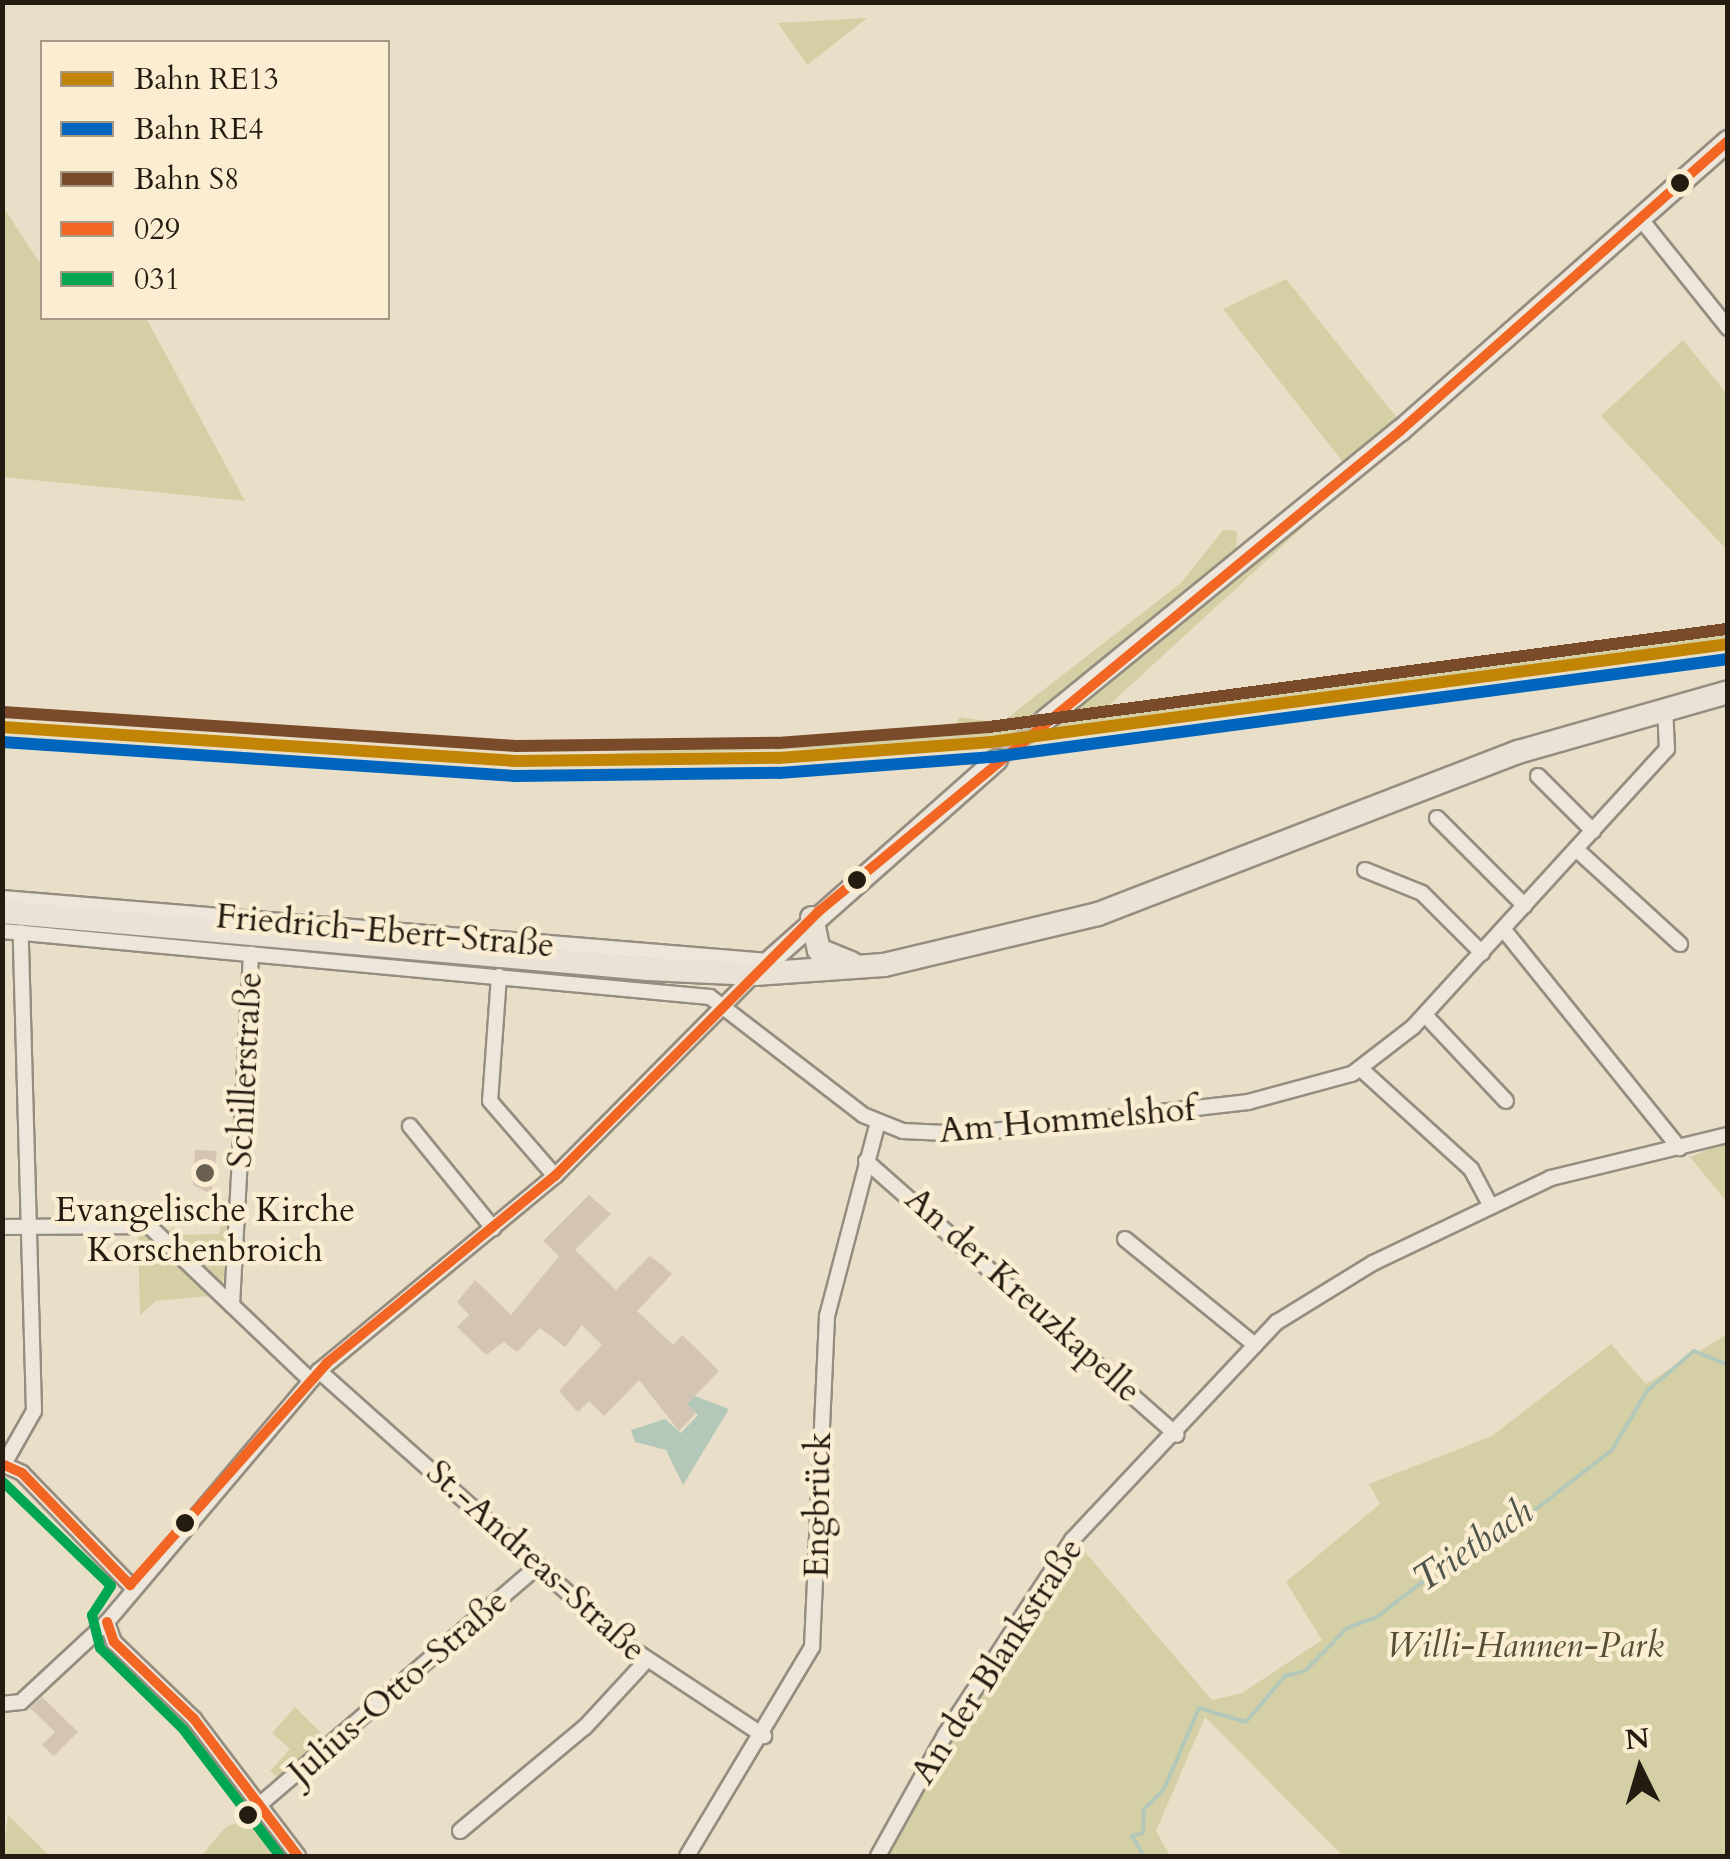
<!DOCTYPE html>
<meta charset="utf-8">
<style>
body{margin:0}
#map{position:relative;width:1730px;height:1859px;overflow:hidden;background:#e9dec7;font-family:Cardo,serif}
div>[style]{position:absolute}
.green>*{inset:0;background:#d5cfa5}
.water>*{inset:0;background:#b4c8ba}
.stream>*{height:4px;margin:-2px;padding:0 2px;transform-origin:2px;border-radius:2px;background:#b4c8ba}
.building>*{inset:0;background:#d3c4b4}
.secondary-tunnel>*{height:20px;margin-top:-10px;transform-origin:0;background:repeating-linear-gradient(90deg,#c2b7a3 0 20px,transparent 0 30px)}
.roads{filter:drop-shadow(2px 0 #958e80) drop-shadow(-2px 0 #958e80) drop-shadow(0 2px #958e80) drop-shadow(0 -2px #958e80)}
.street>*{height:14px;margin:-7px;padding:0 7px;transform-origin:7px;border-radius:7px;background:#ece6db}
.secondary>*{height:20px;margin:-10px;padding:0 10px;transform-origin:10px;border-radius:10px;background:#ece6db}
.primary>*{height:22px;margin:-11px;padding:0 11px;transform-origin:11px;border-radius:11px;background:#e9e2d5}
.bus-1>*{height:10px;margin:-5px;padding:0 5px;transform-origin:5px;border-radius:5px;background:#f26522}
.bus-2>*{height:10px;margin:-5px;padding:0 5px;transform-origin:5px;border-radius:5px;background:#00a651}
.rail-1>*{height:12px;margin:-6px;padding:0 6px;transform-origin:6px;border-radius:6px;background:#c28404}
.rail-2>*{height:12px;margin:-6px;padding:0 6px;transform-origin:6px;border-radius:6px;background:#0065bd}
.rail-3>*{height:12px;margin:-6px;padding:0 6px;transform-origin:6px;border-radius:6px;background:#7a4b2a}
.dots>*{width:28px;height:28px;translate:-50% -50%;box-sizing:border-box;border:5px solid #faedd2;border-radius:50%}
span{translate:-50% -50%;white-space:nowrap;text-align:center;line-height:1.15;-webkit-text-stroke:9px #faedd2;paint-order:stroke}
.street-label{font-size:35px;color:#251c11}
.poi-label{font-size:35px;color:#251c11}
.park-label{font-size:35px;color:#554e35;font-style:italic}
.water-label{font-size:38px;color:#4f554a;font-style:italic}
.frame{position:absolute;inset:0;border:5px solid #251c11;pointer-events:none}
.legend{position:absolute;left:40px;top:40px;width:350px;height:280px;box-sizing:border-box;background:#faedd2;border:2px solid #a59985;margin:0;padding:12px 18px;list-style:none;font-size:30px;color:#251c11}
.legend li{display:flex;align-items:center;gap:20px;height:50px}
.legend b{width:50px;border:2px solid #a59985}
.north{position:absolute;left:1590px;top:1719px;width:100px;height:100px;-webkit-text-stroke:8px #faedd2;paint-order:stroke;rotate:355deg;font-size:28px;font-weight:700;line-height:40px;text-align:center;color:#251c11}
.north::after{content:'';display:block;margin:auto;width:35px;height:45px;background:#251c11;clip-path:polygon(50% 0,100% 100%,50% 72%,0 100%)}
</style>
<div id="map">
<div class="green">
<div style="clip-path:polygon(867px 18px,807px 65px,778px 23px)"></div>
<div style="clip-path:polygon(3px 207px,42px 266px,42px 318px,146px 318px,245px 501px,3px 477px)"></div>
<div style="clip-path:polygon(1286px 279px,1401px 423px,1346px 466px,1223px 309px)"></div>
<div style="clip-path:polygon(1683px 340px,1727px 394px,1727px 550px,1601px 416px)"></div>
<div style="clip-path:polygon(1338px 495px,1097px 716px,1727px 631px,1727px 639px,1053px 728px)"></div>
<div style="clip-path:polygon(1223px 530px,1237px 531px,1236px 553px,1035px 724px,1051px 729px,896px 746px,576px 756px,955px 730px,959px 717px,1001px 723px,1181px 583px)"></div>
<div style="clip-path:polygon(1727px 1142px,1727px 1202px,1690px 1157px)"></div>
<div style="clip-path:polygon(221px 1225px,230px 1225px,223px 1283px,167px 1233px,174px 1226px,175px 1235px,219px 1234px)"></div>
<div style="clip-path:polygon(138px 1233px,148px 1237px,209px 1296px,156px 1301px,140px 1315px)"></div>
<div style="clip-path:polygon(1727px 1334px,1727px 1856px,1343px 1856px,1205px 1717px,1156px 1831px,1170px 1856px,886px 1856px,951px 1738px,1078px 1544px,1212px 1700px,1242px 1693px,1322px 1640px,1286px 1582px,1380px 1504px,1369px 1484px,1492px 1436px,1611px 1344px,1646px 1384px)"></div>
<div style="clip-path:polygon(295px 1707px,327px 1739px,279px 1778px,270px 1771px,290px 1749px,272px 1733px)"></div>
<div style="clip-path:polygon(8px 1815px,50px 1856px,3px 1856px)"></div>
<div style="clip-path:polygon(249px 1818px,278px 1856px,201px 1856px,226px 1827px)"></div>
</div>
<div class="water">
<div style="clip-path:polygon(695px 1396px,729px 1409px,683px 1485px,666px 1450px,635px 1442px,631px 1430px,665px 1419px,681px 1433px,698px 1415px,687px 1404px)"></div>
</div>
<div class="stream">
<div style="left:1144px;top:1856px;width:23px;rotate:-121deg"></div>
<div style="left:1132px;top:1836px;width:11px;rotate:-15deg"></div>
<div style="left:1143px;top:1833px;width:24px;rotate:-88deg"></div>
<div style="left:1144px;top:1809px;width:28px;rotate:-45deg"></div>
<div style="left:1164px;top:1789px;width:88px;rotate:-66.6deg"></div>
<div style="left:1199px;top:1708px;width:49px;rotate:16.6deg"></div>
<div style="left:1246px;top:1722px;width:60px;rotate:-49.7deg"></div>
<div style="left:1285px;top:1676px;width:21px;rotate:-14deg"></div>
<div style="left:1305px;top:1671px;width:60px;rotate:-45.7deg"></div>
<div style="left:1347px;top:1628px;width:32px;rotate:-20deg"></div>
<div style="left:1377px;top:1617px;width:101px;rotate:-37.8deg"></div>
<div style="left:1457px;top:1555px;width:42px;rotate:-21deg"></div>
<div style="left:1496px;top:1540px;width:147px;rotate:-37.8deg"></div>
<div style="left:1612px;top:1450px;width:69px;rotate:-59.3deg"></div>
<div style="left:1647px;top:1391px;width:62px;rotate:-40.4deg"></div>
<div style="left:1694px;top:1351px;width:37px;rotate:22deg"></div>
</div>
<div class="building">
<div style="clip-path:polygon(195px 1150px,217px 1151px,211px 1194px,193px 1185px)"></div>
<div style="clip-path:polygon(589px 1195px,611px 1214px,575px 1250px,616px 1290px,650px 1256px,662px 1265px,672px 1274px,637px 1311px,673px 1345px,682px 1335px,719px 1371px,687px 1404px,696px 1413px,679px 1431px,639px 1380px,604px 1416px,589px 1401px,578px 1412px,569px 1403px,559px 1391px,602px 1345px,582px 1325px,565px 1347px,540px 1328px,517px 1352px,504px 1342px,486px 1355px,457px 1327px,469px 1315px,457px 1302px,475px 1280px,511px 1315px,559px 1256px,543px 1241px)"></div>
<div style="clip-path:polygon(42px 1697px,78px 1732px,54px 1756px,42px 1745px,55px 1732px,30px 1708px)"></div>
</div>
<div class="secondary-tunnel">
<div style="left:997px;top:760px;width:61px;rotate:-39.7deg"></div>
</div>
<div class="roads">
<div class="street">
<div style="left:1640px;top:218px;width:141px;rotate:51.3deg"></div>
<div style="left:1538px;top:776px;width:78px;rotate:45deg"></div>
<div style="left:1437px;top:818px;width:124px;rotate:45deg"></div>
<div style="left:1576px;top:849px;width:141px;rotate:42.4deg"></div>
<div style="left:1365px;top:870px;width:61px;rotate:22deg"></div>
<div style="left:1422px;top:893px;width:85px;rotate:45deg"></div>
<div style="left:2px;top:898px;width:769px;rotate:4.7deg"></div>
<div style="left:1504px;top:930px;width:280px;rotate:51.2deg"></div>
<div style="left:2px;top:931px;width:711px;rotate:5.33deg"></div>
<div style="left:710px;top:997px;width:193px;rotate:37.6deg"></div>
<div style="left:863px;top:1115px;width:43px;rotate:21.8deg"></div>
<div style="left:903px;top:1131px;width:64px;rotate:2.7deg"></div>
<div style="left:967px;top:1134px;width:283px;rotate:-6.5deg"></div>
<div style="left:1248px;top:1102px;width:108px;rotate:-15.1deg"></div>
<div style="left:1352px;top:1074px;width:77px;rotate:-37.6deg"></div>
<div style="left:1413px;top:1027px;width:377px;rotate:-47.6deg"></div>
<div style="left:1667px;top:749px;width:42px;rotate:-92.7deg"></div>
<div style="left:499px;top:976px;width:125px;rotate:94.1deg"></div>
<div style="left:490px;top:1101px;width:99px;rotate:49.1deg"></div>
<div style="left:1425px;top:1015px;width:118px;rotate:46.7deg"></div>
<div style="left:1361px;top:1069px;width:149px;rotate:42.3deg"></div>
<div style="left:1471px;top:1169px;width:40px;rotate:62deg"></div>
<div style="left:410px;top:1126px;width:132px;rotate:50.9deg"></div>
<div style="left:866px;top:1161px;width:414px;rotate:41.4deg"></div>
<div style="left:2px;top:1227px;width:147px;rotate:-0.4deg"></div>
<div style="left:149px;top:1226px;width:223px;rotate:43.7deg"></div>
<div style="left:1125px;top:1239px;width:168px;rotate:39.2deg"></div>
<div style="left:232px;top:1305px;width:352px;rotate:-86.9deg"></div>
<div style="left:319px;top:1371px;width:410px;rotate:41.7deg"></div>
<div style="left:625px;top:1644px;width:167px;rotate:33.5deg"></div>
<div style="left:2px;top:1464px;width:22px;rotate:24deg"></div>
<div style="left:22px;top:1473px;width:156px;rotate:46deg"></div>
<div style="left:4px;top:1464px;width:61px;rotate:-60.5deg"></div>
<div style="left:34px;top:1411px;width:479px;rotate:-91.6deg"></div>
<div style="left:107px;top:1622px;width:329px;rotate:-49.8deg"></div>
<div style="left:319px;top:1371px;width:306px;rotate:-39.6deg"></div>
<div style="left:555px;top:1176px;width:284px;rotate:-45.3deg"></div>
<div style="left:107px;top:1622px;width:21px;rotate:71deg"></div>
<div style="left:114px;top:1642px;width:111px;rotate:43.9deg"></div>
<div style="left:194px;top:1719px;width:172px;rotate:52.8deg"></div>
<div style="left:2px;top:1704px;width:19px;rotate:-6deg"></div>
<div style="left:21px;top:1702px;width:117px;rotate:-42.9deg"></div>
<div style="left:258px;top:1806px;width:369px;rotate:-40.6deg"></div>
<div style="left:460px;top:1831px;width:163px;rotate:-39.8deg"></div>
<div style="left:585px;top:1727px;width:90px;rotate:-47.3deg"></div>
<div style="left:687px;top:1856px;width:244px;rotate:-59.1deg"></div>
<div style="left:812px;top:1647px;width:331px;rotate:-87.4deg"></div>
<div style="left:827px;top:1316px;width:197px;rotate:-75.3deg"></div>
<div style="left:878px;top:1856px;width:138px;rotate:-61deg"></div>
<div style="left:945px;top:1735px;width:233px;rotate:-56.9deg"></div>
<div style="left:1072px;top:1540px;width:299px;rotate:-46.8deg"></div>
<div style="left:1277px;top:1322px;width:113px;rotate:-31.6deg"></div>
<div style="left:1373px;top:1263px;width:197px;rotate:-25.5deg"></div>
<div style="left:1551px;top:1178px;width:182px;rotate:-13.7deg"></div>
</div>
<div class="secondary">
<div style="left:1044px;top:721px;width:459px;rotate:-39.2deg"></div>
<div style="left:1400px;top:431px;width:438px;rotate:-41.5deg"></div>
<div style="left:755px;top:974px;width:323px;rotate:-41.5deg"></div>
</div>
<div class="primary">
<div style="left:2px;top:912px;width:649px;rotate:5.04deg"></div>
<div style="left:648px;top:969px;width:107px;rotate:2.7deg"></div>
<div style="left:755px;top:974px;width:129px;rotate:-4deg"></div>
<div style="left:884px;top:965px;width:220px;rotate:-13.4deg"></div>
<div style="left:1098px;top:914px;width:450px;rotate:-21.1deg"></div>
<div style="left:1518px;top:752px;width:218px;rotate:-15.9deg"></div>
<div style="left:812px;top:918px;width:33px;rotate:78deg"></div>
<div style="left:819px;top:950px;width:35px;rotate:22deg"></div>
</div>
</div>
<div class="bus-1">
<div style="left:2px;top:1464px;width:22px;rotate:24deg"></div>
<div style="left:22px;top:1473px;width:156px;rotate:46deg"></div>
<div style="left:130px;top:1585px;width:297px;rotate:-48.4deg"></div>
<div style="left:327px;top:1363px;width:295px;rotate:-39.4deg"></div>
<div style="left:555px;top:1176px;width:373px;rotate:-45.1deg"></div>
<div style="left:818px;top:912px;width:755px;rotate:-39.57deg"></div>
<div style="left:1400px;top:431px;width:438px;rotate:-41.5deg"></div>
<div style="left:107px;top:1622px;width:21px;rotate:71deg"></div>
<div style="left:114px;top:1642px;width:111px;rotate:43.9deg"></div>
<div style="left:194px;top:1719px;width:172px;rotate:52.8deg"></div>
</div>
<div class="bus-2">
<div style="left:2px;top:1481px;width:151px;rotate:43.9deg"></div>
<div style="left:111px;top:1586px;width:35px;rotate:123deg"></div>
<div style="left:92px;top:1615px;width:34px;rotate:76deg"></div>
<div style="left:100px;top:1648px;width:116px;rotate:44.3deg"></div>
<div style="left:183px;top:1729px;width:160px;rotate:52.6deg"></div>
</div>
<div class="rail-1">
<div style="left:2px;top:727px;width:515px;rotate:3.78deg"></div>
<div style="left:516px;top:761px;width:262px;rotate:-0.7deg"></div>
<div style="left:778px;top:758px;width:214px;rotate:-4.3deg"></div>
<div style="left:991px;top:742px;width:743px;rotate:-7.57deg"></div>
</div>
<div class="rail-2">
<div style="left:2px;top:742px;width:514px;rotate:3.79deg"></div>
<div style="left:515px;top:776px;width:264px;rotate:-0.7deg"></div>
<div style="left:779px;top:773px;width:215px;rotate:-4.3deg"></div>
<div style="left:993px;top:757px;width:742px;rotate:-7.59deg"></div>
</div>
<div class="rail-3">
<div style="left:3px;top:712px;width:514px;rotate:3.79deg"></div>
<div style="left:516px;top:746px;width:261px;rotate:-0.7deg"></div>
<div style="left:777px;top:743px;width:213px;rotate:-4.3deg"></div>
<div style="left:989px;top:727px;width:743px;rotate:-7.57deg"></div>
</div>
<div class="dots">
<div style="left:1680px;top:183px;background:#251c11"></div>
<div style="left:857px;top:880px;background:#251c11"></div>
<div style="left:205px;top:1173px;background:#6a6051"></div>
<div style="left:185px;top:1523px;background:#251c11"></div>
<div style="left:248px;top:1815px;background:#251c11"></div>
</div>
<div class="street-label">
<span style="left:385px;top:931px;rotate:5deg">Friedrich-Ebert-Straße</span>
<span style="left:245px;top:1070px;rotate:-87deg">Schillerstraße</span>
<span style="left:1067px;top:1120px;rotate:-5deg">Am Hommelshof</span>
<span style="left:1023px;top:1295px;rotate:42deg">An der Kreuzkapelle</span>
<span style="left:818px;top:1505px;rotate:-89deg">Engbrück</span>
<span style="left:536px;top:1561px;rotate:42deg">St.-Andreas-Straße</span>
<span style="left:997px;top:1661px;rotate:-57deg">An der Blankstraße</span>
<span style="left:398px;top:1687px;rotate:-41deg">Julius-Otto-Straße</span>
</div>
<div class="poi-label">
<span style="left:205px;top:1230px">Evangelische Kirche<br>Korschenbroich</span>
</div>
<div class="park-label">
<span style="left:1525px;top:1646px">Willi-Hannen-Park</span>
</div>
<div class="water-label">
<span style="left:1473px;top:1546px;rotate:-34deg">Trietbach</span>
</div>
<div class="frame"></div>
<ul class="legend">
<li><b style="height:12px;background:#c28404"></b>Bahn RE13</li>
<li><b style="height:12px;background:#0065bd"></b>Bahn RE4</li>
<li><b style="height:12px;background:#7a4b2a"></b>Bahn S8</li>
<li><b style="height:12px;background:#f26522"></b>029</li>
<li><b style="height:12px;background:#00a651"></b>031</li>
</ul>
<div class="north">N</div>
</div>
